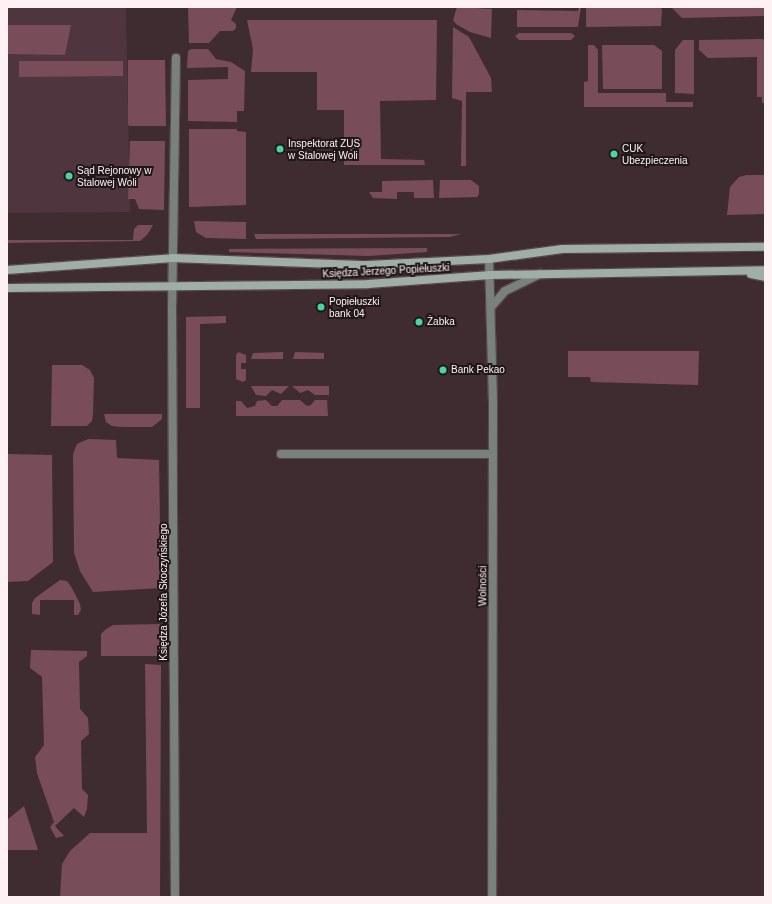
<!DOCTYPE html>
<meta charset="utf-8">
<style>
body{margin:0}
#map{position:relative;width:772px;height:904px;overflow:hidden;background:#3f2c31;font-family:Helvetica,sans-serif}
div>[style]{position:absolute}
.built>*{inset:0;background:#4f353d}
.green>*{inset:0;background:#784d59}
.roads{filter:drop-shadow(1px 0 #5a484c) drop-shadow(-1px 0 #5a484c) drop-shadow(0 1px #5a484c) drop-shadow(0 -1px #5a484c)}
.street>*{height:8px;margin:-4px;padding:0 4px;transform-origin:4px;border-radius:4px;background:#78817c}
.secondary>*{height:8px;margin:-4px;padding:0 4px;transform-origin:4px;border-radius:4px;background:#9faea6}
.dots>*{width:11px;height:11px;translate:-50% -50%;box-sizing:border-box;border:2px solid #201719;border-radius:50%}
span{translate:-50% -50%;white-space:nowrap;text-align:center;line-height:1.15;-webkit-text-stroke:4px #201719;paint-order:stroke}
.poi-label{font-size:10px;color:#fef1f4}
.left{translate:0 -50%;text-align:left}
.street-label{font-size:10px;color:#fef1f4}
.frame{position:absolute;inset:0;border:8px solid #fef1f4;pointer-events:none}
</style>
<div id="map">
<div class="built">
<div style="clip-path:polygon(7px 7px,126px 7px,130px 212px,7px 213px)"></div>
</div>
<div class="green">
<div style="clip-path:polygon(188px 7px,237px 7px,231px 20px,236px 24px,236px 28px,233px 31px,220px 31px,209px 43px,189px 43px)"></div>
<div style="clip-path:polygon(457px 7px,492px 9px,491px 38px,470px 32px,456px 24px,453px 20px)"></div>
<div style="clip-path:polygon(579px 7px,581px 7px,578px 27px,517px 27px,517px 10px,578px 11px)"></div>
<div style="clip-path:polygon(586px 7px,658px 7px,662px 9px,661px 26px,586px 27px)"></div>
<div style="clip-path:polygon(671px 7px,765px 7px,765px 16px,682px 18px)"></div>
<div style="clip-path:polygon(247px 20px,437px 20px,436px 100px,380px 101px,381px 159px,424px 160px,425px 165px,344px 165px,344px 110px,317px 110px,317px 72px,251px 72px,253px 49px)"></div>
<div style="clip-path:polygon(7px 25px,71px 25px,65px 55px,7px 54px)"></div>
<div style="clip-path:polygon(453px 27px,469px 37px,491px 78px,492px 92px,466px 92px,466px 166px,461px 166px,462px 101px,452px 98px)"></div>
<div style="clip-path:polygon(519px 33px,571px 33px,575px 36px,571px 40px,519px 40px,515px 36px)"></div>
<div style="clip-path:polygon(763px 39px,765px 41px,765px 103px,762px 103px,762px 97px,757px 97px,757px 57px,708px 58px,699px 50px,699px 40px)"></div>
<div style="clip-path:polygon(683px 40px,694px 40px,694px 94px,675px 93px,675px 50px)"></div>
<div style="clip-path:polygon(588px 45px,594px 45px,598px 50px,598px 93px,666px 93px,666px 102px,693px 102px,693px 107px,584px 107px,584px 82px,588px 81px)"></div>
<div style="clip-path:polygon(602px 45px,654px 45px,662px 51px,662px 89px,603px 89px)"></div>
<div style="clip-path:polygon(191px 49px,208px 49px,216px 59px,231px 62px,245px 71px,244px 111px,237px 111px,237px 122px,188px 121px,188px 80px,228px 79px,228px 67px,187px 68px,188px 51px)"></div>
<div style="clip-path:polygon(128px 60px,165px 60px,166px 126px,129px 126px,128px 124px)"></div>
<div style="clip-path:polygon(19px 61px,123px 61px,123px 76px,19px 77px)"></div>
<div style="clip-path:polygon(189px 129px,237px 129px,237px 131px,246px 132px,246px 205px,189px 207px)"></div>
<div style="clip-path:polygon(130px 141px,165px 141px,164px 210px,139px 209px,135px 199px,128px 199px)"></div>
<div style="clip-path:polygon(747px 175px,765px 175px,765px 214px,727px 215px,730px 187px,739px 177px)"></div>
<div style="clip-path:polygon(433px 180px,434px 198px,414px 198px,414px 192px,397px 192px,397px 199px,373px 198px,369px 192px,382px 192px,382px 181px)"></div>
<div style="clip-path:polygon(440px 180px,471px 180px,479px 186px,479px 194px,477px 197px,439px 198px)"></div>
<div style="clip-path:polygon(194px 221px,246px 222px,246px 239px,206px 238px,196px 232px)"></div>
<div style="clip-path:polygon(138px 225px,153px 225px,147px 235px,140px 241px,7px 243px,7px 240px,133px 240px,134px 229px)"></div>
<div style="clip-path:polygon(254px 234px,461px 234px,450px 237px,256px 239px)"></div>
<div style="clip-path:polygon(427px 248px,427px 252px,369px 256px,229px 252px,229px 249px)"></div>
<div style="clip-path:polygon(226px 316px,226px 323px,200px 324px,200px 408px,186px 408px,186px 317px)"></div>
<div style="clip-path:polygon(568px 351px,699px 351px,698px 385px,591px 382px,590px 377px,568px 377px)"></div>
<div style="clip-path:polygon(238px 352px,246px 355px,246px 363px,241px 363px,241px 369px,246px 369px,246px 380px,243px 382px,236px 379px,236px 355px)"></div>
<div style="clip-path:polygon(283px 352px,283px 359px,251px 359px,253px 353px)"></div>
<div style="clip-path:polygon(295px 352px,324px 353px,324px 359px,293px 359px)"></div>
<div style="clip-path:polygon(52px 365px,82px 365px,90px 370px,94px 378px,93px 414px,92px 421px,87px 426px,51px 426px)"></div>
<div style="clip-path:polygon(251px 386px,289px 386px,281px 394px,272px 390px,266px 396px,256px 395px)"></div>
<div style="clip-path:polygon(292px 386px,329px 386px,329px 395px,315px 395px,308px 390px,300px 393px)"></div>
<div style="clip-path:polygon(266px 400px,272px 406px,277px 406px,282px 400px,300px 400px,307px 406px,311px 405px,315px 400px,327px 400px,328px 416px,236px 416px,236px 401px,241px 401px,247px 408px,255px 406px,257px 401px)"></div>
<div style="clip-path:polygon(104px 414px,162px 414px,162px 419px,152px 427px,122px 427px,112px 426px,106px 422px)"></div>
<div style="clip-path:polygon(88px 439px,116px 440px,117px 458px,159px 460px,161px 588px,93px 592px,80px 571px,74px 553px,73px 454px,77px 444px)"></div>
<div style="clip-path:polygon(7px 454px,52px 455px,53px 562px,28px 581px,7px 582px)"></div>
<div style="clip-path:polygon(60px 580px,67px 581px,72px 588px,80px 604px,81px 610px,78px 615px,74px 615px,74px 600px,40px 600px,40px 615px,32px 614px,32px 603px,35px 598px)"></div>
<div style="clip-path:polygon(160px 624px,160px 656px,101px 656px,101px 634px,106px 629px,113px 625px)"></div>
<div style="clip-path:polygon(31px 650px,87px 651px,87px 656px,79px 662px,80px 709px,88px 718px,89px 734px,81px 741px,82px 789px,88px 795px,87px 809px,84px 817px,74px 808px,55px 826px,64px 836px,56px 838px,50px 827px,54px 822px,37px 773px,35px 757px,44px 745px,42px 677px,30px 668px)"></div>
<div style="clip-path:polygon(145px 664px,161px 665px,160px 897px,60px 897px,62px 864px,70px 851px,90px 833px,147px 833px)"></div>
<div style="clip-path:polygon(24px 806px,38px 850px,7px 850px,7px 820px)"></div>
</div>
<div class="roads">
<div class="street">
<div style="left:489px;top:259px;width:146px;rotate:88.4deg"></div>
<div style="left:493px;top:405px;width:492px;rotate:90.1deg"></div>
<div style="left:492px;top:306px;width:20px;rotate:-49deg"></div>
<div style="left:505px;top:291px;width:39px;rotate:-26deg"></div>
<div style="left:281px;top:454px;width:212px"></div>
<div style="left:175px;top:897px;width:586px;rotate:-90.29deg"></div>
<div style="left:172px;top:311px;width:253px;rotate:-89.1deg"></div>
</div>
<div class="secondary">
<div style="left:7px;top:270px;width:166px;rotate:-4.1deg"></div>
<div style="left:173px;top:258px;width:195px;rotate:2.1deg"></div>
<div style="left:368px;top:265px;width:121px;rotate:-2.8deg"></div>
<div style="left:489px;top:259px;width:74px;rotate:-7.8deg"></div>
<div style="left:562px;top:249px;width:203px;rotate:-0.6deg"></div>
<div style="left:751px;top:274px;width:14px;rotate:12deg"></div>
<div style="left:7px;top:288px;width:361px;rotate:-0.6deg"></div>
<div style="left:368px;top:284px;width:123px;rotate:-4.2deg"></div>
<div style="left:491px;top:275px;width:274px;rotate:-1deg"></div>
</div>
</div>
<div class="dots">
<div style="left:280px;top:149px;background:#4bd49b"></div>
<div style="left:614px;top:154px;background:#4bd49b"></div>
<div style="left:69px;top:176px;background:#4bd49b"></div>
<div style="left:321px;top:307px;background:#4bd49b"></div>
<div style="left:419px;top:322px;background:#4bd49b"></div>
<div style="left:443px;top:370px;background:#4bd49b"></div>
</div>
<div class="poi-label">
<span class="left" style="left:288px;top:149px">Inspektorat ZUS<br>w Stalowej Woli</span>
<span class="left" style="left:622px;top:154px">CUK<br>Ubezpieczenia</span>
<span class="left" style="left:77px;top:176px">Sąd Rejonowy w<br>Stalowej Woli</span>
<span class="left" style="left:329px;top:307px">Popiełuszki<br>bank 04</span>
<span class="left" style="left:427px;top:322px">Żabka</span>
<span class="left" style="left:451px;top:370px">Bank Pekao</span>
</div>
<div class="street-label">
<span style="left:386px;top:271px;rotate:-3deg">Księdza Jerzego Popiełuszki</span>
<span style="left:483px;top:586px;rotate:-90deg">Wolności</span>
<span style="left:164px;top:592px;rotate:-90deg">Księdza Józefa Skoczyńskiego</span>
</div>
<div class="frame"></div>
</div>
